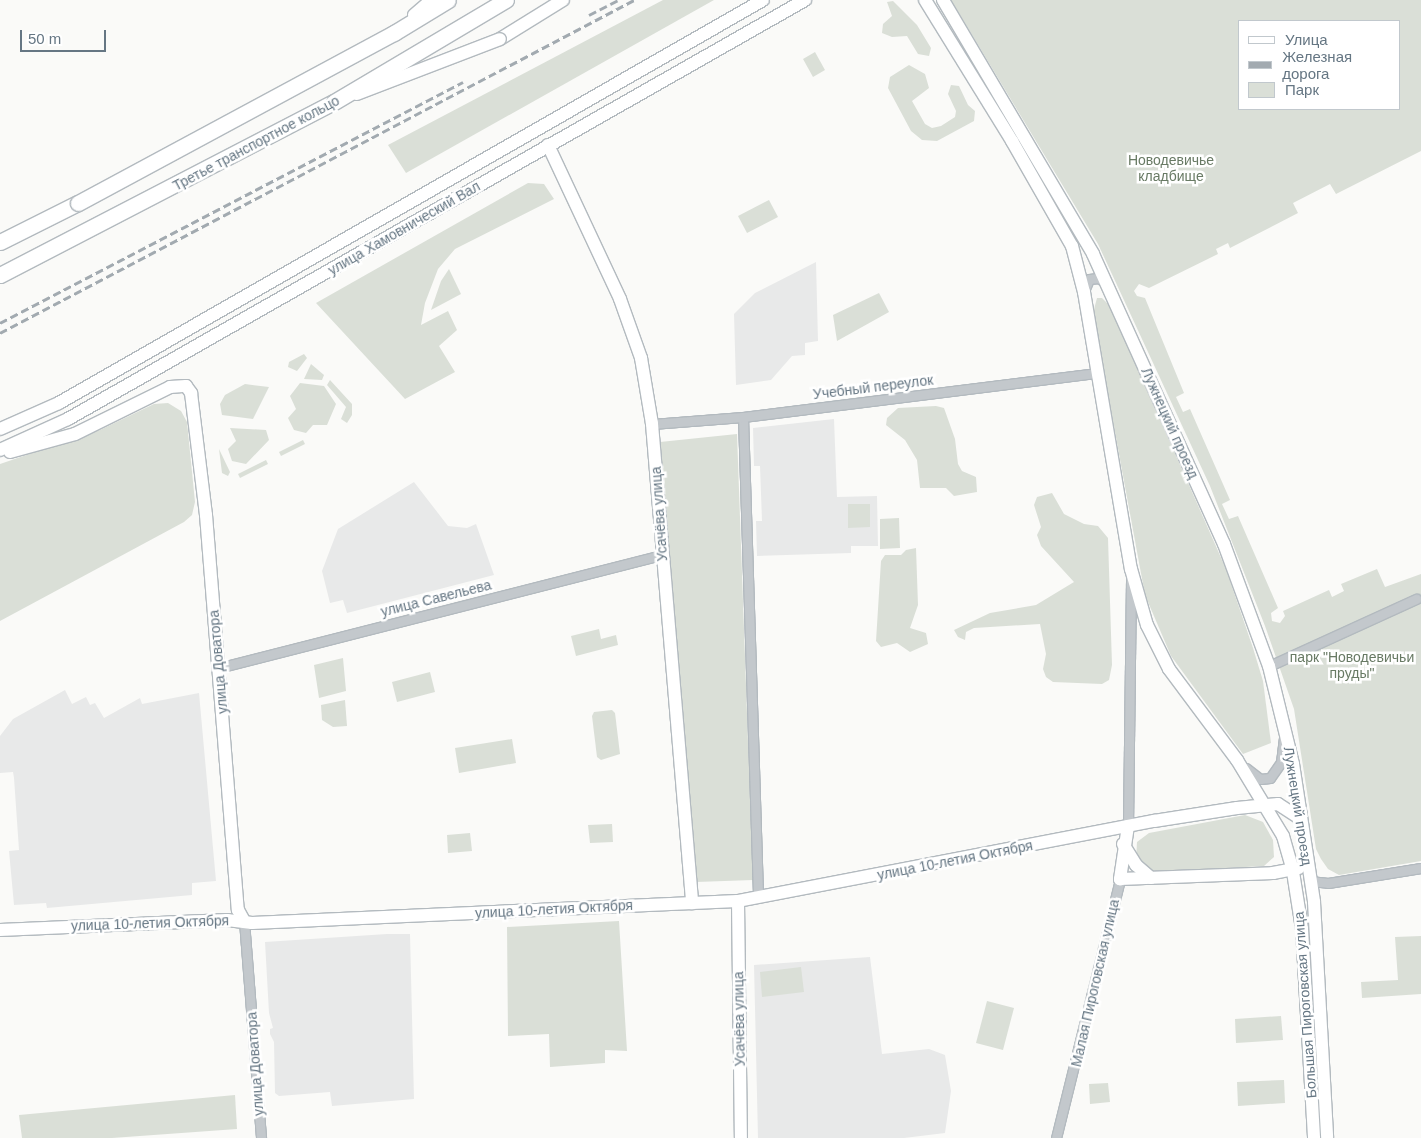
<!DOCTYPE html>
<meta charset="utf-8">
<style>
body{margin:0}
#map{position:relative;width:1421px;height:1138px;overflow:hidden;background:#fafaf8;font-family:Helvetica,sans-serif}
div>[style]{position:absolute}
.built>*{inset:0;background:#e8e9e9}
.green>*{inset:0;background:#dadfd7}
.roads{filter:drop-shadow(1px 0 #b3babf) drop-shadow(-1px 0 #b3babf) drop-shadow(0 1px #b3babf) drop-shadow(0 -1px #b3babf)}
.street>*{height:9px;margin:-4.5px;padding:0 4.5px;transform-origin:4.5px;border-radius:4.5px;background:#c3c8cc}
.secondary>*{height:12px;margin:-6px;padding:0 6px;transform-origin:6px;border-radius:6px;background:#fff}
.primary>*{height:15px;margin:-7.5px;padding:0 7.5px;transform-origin:7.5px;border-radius:7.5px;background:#fff}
.rail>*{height:3px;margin-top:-1.5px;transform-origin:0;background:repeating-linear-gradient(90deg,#a2aab0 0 8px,transparent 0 12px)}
.bridges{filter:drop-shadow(1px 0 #b3babf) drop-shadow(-1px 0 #b3babf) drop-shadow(0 1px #b3babf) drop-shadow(0 -1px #b3babf)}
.secondary-bridge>*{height:12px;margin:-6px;padding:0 6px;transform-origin:6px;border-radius:6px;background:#fff}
.primary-bridge>*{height:15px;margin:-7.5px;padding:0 7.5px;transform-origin:7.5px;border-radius:7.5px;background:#fff}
span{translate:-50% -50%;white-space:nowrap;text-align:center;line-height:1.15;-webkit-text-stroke:5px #fff;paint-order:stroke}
.street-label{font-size:14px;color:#657683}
.park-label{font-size:14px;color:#687a64}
.legend{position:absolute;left:1238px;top:20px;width:162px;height:90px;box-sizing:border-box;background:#fff;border:1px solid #c1c8cd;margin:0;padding:6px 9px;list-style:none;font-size:15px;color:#657683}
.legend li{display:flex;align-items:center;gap:10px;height:25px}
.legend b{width:25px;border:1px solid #c1c8cd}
.scale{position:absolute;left:20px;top:30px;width:86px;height:22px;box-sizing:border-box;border:2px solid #657683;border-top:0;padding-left:6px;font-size:15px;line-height:18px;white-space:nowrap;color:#657683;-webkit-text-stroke:4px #fff;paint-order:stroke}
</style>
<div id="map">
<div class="built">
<div style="clip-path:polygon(816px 262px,818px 341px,805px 343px,805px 355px,792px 356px,771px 380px,736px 385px,734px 314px,755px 293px)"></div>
<div style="clip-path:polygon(834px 419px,837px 497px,877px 496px,878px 546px,851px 546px,851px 553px,757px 556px,756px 521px,762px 521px,760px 466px,754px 466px,753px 428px)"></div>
<div style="clip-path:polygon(414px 482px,448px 526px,467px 528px,476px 524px,494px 575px,347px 613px,343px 600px,330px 603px,322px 571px,338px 529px)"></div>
<div style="clip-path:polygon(65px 690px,72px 704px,86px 697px,90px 705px,95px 703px,104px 718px,140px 698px,142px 704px,199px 693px,216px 881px,192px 883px,192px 895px,47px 908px,46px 903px,14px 905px,9px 851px,19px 850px,14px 778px,13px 772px,0 773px,0 736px,13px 719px)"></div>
<div style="clip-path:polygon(387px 934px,410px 934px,414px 1099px,332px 1106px,330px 1092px,279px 1096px,275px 1093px,274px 1042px,270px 1034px,270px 1029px,273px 1028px,269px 1013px,265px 942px)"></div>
<div style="clip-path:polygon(870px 957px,882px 1054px,929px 1049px,945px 1055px,951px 1091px,945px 1133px,904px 1138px,758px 1138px,754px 965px)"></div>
</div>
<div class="green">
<div style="clip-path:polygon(663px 0,714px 0,406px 173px,388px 145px)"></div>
<div style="clip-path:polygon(evenodd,951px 0,1421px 0,1421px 151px,1336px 194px,1330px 184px,1293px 203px,1298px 213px,1230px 248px,1228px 243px,1216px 249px,1218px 254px,1149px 288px,1139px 284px,1134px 291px,1137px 296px,1145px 298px,1184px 393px,1176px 397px,1183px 412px,1190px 409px,1230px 500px,1222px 504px,1229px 519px,1238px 516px,1278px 608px,1271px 613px,1272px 621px,1280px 623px,1285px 616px,1283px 611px,1329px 590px,1332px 597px,1344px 591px,1341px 584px,1377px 569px,1385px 587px,1421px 574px,1421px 861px,1339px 875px,1328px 869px,1321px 859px,1316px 849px,1294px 709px,1265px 626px,1210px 486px,1098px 244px,951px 0,1240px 21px,1400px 21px,1400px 109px,1240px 109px,1240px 21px)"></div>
<div style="clip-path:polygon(893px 1px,917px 25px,931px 48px,929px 56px,918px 54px,907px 36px,892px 37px,882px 33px,883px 24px,892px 16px,887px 2px)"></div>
<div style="clip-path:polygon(815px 52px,825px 70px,813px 77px,803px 59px)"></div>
<div style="clip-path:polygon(909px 65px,925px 74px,929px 88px,912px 101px,925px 124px,932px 128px,941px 126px,955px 117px,956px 111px,948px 94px,951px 85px,959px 86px,968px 105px,975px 111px,974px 121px,937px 141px,922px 140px,911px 131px,888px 88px,890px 77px)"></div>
<div style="clip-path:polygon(528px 183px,544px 184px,554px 199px,455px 249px,438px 269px,425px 303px,421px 325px,448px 311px,457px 330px,439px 346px,455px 372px,405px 399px,316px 303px)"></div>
<div style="clip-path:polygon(769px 200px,778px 217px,747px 233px,738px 216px)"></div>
<div style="clip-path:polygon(449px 269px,461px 294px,431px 310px,441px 281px)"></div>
<div style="clip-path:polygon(879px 293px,889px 312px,837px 341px,833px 315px)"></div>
<div style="clip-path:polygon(1097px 298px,1102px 298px,1108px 304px,1115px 317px,1226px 569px,1253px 648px,1263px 681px,1271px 743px,1243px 754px,1171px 656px,1145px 595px,1093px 313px)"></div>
<div style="clip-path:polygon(304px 354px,307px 358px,297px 371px,288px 367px,289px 362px)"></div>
<div style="clip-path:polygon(311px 364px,324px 375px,322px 380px,304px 379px)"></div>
<div style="clip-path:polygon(330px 380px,352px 404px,352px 415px,347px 423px,341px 419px,346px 407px,327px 385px)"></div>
<div style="clip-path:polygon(300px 383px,324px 386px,336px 404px,327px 425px,313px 425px,306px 433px,294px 430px,288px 418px,296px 409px,290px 396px)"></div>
<div style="clip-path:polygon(245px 384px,269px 387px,253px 419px,222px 415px,220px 404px,225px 395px)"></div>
<div style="clip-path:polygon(168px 403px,181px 411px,187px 422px,195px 502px,192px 515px,184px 522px,0 621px,0 464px,100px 430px,154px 404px)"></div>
<div style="clip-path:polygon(936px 406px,944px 408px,955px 439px,958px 464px,962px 471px,976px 477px,977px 492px,954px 496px,946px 488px,920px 488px,917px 460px,905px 440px,886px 425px,887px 418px,898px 408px)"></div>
<div style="clip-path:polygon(230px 428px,266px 430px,269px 440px,246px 464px,232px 461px,228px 449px,236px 441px)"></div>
<div style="clip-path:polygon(737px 434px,753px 880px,696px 882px,660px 442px)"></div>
<div style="clip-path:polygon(303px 440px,305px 444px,281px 456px,279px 452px)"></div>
<div style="clip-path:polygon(219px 449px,230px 472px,228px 476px,222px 473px)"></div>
<div style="clip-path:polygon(266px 460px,268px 464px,240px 478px,238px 474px)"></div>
<div style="clip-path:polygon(1052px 493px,1064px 514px,1084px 524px,1098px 526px,1108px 538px,1112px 665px,1109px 680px,1102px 684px,1053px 682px,1046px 677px,1043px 669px,1046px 654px,1040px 624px,974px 628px,966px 632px,965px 640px,958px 637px,954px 630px,990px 613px,1036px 605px,1074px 582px,1041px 546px,1037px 535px,1041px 527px,1034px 505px,1037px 497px)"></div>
<div style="clip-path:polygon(848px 504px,870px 504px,870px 527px,848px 528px)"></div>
<div style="clip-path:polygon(899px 518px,900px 548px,880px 549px,880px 519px)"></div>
<div style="clip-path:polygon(916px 548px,918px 605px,910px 628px,926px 633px,928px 644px,910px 652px,897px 643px,881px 647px,876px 641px,881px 561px,885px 555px,901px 555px,906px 550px)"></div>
<div style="clip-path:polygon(599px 629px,601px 639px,616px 635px,618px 645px,576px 656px,571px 636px)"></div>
<div style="clip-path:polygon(343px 658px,346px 691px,319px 698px,314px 665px)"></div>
<div style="clip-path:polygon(430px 672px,435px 692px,397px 702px,392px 682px)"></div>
<div style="clip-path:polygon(345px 700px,347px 726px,333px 727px,322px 720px,321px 705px)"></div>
<div style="clip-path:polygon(612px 710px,615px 713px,620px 754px,601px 760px,597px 757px,592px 716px,594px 712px)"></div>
<div style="clip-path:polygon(512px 739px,516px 763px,459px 773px,455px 748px)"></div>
<div style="clip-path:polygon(1245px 815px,1263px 822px,1273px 840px,1274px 857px,1264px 866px,1155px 872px,1136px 860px,1137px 842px,1149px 833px)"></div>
<div style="clip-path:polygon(612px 824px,613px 842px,590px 843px,588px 825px)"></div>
<div style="clip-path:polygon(470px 833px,472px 851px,448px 853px,447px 835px)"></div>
<div style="clip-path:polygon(619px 921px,627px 1051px,605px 1050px,605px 1063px,550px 1067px,549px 1034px,508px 1036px,507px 927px)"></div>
<div style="clip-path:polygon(1421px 936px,1421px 994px,1362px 998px,1361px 982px,1398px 980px,1395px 937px)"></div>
<div style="clip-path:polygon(801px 967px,804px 992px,762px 997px,760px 972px)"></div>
<div style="clip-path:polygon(987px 1001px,1014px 1008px,1003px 1050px,976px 1043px)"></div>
<div style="clip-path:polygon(1281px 1016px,1283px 1040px,1236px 1043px,1235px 1019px)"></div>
<div style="clip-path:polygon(1284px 1080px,1285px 1103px,1238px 1106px,1237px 1082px)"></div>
<div style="clip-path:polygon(1108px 1083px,1110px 1102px,1090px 1104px,1089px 1084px)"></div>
<div style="clip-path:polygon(235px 1095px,237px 1129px,112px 1138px,22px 1138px,19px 1115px)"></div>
</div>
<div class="roads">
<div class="street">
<div style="left:1084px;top:291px;width:13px;rotate:-67deg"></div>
<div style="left:1089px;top:279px;width:10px;rotate:-6deg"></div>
<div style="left:1099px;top:278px;width:9px;rotate:36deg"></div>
<div style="left:743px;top:417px;width:480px;rotate:88.2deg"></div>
<div style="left:652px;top:424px;width:91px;rotate:-4.4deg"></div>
<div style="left:743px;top:417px;width:357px;rotate:-7.1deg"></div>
<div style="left:1269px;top:666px;width:162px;rotate:-24.5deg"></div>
<div style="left:218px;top:668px;width:457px;rotate:-14.3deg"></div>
<div style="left:1246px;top:768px;width:18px;rotate:38deg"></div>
<div style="left:1260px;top:779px;width:10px;rotate:-6deg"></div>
<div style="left:1270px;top:778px;width:19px;rotate:-55deg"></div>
<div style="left:1281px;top:762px;width:23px;rotate:-83deg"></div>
<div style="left:1128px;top:826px;width:249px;rotate:-89.3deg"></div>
<div style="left:1310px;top:881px;width:18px;rotate:6deg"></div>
<div style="left:1328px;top:883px;width:94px;rotate:-9.2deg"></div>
<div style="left:244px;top:921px;width:218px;rotate:85.5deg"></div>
<div style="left:1056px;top:1138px;width:267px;rotate:-76.1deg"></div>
</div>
<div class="secondary">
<div style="left:925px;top:0;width:166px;rotate:58.3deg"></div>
<div style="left:1012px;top:141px;width:121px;rotate:60.3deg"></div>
<div style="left:1072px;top:246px;width:48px;rotate:75.4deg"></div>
<div style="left:1084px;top:292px;width:281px;rotate:80.4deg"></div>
<div style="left:1131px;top:569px;width:58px;rotate:74.1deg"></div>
<div style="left:1147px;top:625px;width:49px;rotate:63.4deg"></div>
<div style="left:1169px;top:669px;width:114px;rotate:53.2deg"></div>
<div style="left:1237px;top:760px;width:89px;rotate:58.8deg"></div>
<div style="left:1283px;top:836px;width:37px;rotate:74deg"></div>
<div style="left:1293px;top:872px;width:58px;rotate:81deg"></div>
<div style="left:1302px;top:929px;width:209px;rotate:86.7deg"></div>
<div style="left:943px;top:0;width:295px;rotate:59.4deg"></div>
<div style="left:1093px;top:254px;width:318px;rotate:65.7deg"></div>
<div style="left:1224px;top:544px;width:130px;rotate:69.8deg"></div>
<div style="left:1269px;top:666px;width:101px;rotate:76.2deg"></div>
<div style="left:1293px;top:764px;width:140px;rotate:81.3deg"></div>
<div style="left:1314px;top:902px;width:236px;rotate:86.8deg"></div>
<div style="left:500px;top:39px;width:74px;rotate:-31.8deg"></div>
<div style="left:548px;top:145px;width:170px;rotate:64.9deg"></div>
<div style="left:620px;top:299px;width:63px;rotate:70.4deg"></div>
<div style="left:641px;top:358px;width:67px;rotate:80.5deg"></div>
<div style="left:652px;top:424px;width:481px;rotate:85.2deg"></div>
<div style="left:0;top:429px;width:64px;rotate:-23.8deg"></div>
<div style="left:59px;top:403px;width:811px;rotate:-29.79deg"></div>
<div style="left:0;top:450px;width:75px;rotate:-24.5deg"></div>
<div style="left:68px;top:419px;width:848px;rotate:-29.62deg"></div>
<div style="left:10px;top:452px;width:67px;rotate:-15.5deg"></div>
<div style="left:75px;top:434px;width:106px;rotate:-26.3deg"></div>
<div style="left:170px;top:387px;width:16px;rotate:-4deg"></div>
<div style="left:186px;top:386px;width:9px;rotate:54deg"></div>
<div style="left:191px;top:393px;width:123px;rotate:83deg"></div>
<div style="left:206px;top:515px;width:396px;rotate:85.4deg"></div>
<div style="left:238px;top:910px;width:13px;rotate:61deg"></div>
<div style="left:1128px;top:826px;width:54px;rotate:98.6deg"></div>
<div style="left:1120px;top:879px;width:153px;rotate:-2.2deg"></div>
<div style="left:1273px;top:873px;width:26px;rotate:-11deg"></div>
<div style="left:1123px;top:844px;width:25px;rotate:58deg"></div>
<div style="left:1136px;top:865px;width:20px;rotate:41deg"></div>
<div style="left:738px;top:901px;width:237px;rotate:89.3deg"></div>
<div style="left:0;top:930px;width:227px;rotate:-2.5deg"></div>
<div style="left:227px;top:920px;width:25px;rotate:7deg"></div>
<div style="left:252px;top:923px;width:486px;rotate:-2.6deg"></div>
<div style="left:738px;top:901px;width:424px;rotate:-10.9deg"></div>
<div style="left:1154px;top:821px;width:84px;rotate:-8.9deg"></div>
<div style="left:1237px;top:808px;width:41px;rotate:-5.6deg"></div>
<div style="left:1278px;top:804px;width:27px;rotate:33deg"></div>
</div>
<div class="primary">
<div style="left:0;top:242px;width:87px;rotate:-26.6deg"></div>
<div style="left:0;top:275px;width:376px;rotate:-27.4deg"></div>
</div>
</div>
<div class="rail">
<div style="left:589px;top:15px;width:33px;rotate:-27deg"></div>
<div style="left:0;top:323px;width:522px;rotate:-27.5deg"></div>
<div style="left:0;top:333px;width:716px;rotate:-27.71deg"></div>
</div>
<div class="bridges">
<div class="secondary-bridge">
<div style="left:414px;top:15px;width:23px;rotate:-41deg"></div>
<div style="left:357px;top:94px;width:153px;rotate:-21deg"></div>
</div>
<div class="primary-bridge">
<div style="left:334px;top:102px;width:200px;rotate:-30.7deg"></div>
<div style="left:78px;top:203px;width:359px;rotate:-28.3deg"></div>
<div style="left:394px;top:33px;width:63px;rotate:-31.4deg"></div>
</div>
</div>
<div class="street-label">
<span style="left:256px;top:143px;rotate:-28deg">Третье транспортное кольцо</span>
<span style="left:404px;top:228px;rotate:-30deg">улица Хамовнический Вал</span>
<span style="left:873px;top:387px;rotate:-7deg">Учебный переулок</span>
<span style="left:1170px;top:423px;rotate:66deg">Лужнецкий проезд</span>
<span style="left:659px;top:514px;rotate:-94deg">Усачёва улица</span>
<span style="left:436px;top:598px;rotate:-14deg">улица Савельева</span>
<span style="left:218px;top:662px;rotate:-95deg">улица Доватора</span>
<span style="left:1298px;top:806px;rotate:81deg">Лужнецкий проезд</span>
<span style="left:955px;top:860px;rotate:-11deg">улица 10-летия Октября</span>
<span style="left:554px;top:909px;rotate:-3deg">улица 10-летия Октября</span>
<span style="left:150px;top:923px;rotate:-2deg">улица 10-летия Октября</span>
<span style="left:1095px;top:983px;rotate:-77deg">Малая Пироговская улица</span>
<span style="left:1305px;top:1005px;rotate:-94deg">Большая Пироговская улица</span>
<span style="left:739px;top:1019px;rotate:-91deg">Усачёва улица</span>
<span style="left:255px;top:1064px;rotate:-94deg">улица Доватора</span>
</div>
<div class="park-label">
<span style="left:1171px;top:168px">Новодевичье<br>кладбище</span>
<span style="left:1352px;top:665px">парк "Новодевичьи<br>пруды"</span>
</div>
<ul class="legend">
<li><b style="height:6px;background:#fff"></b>Улица</li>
<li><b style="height:6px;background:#a2aab0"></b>Железная дорога</li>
<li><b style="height:14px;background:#dadfd7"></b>Парк</li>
</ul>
<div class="scale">50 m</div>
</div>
